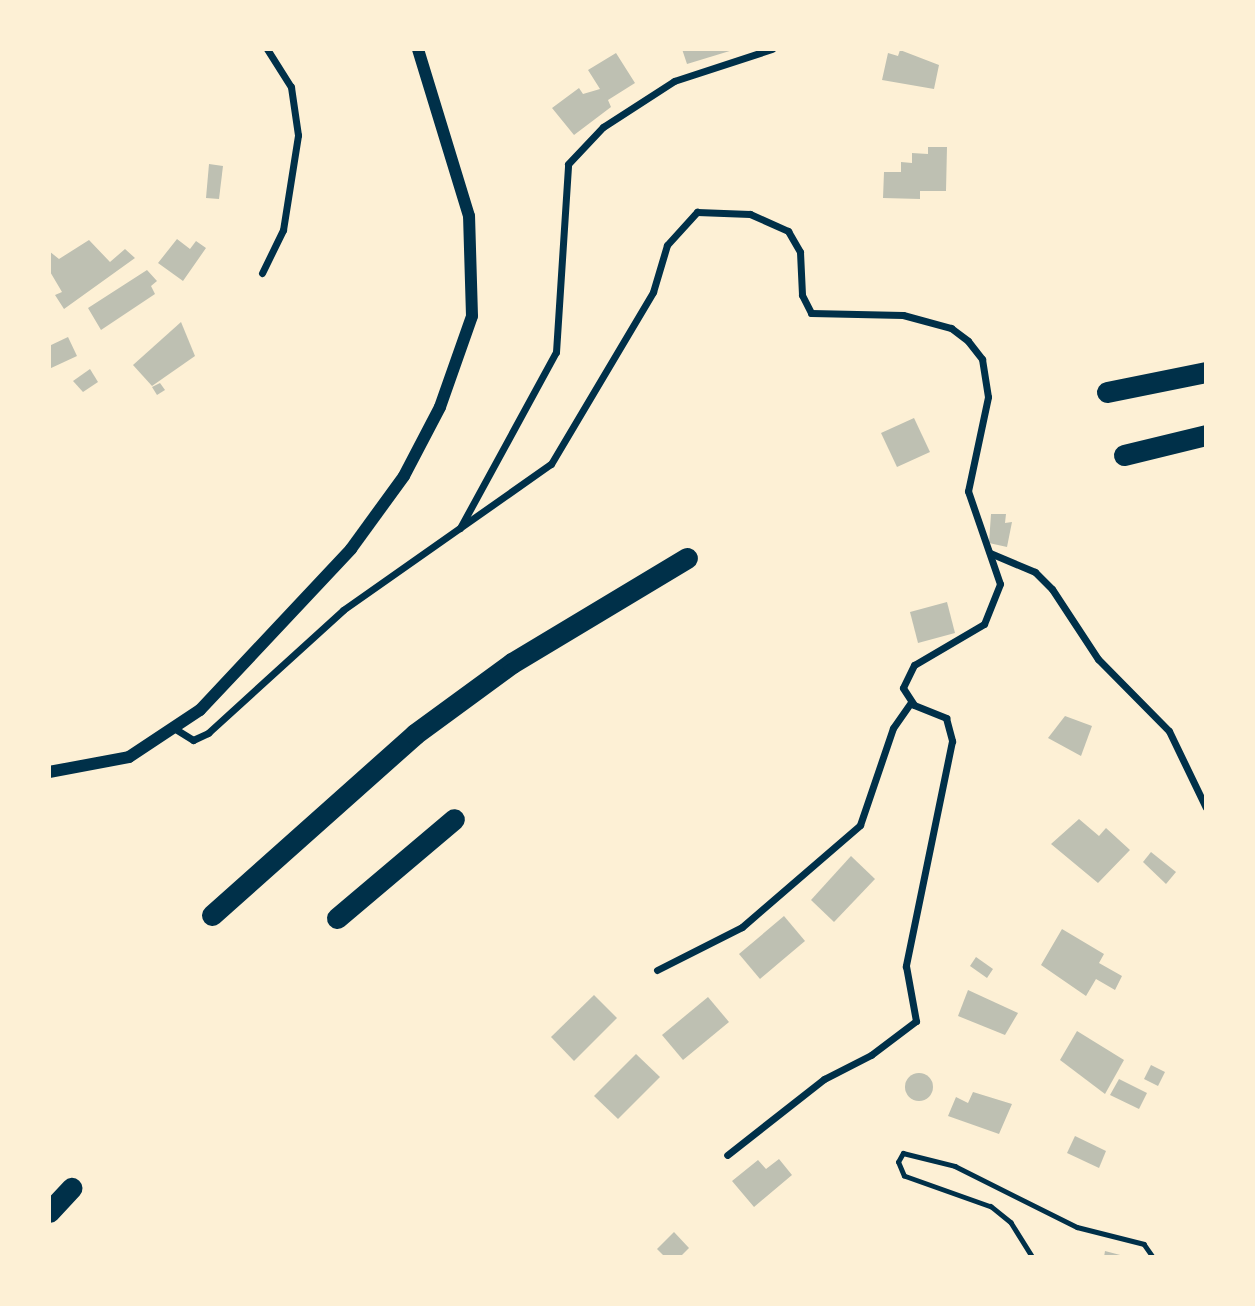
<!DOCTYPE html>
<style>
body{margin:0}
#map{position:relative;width:1255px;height:1306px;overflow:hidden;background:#fdf0d5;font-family:Arial,sans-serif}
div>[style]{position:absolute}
.building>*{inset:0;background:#bec0b2}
.round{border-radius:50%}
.path>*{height:4.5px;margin:-2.25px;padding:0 2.25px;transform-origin:2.25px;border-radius:2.25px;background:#003049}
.minor>*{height:7px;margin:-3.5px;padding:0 3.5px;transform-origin:3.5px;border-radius:3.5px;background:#003049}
.tertiary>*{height:12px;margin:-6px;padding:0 6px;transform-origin:6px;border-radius:6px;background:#003049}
.motorway>*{height:21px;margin:-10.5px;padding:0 10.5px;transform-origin:10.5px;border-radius:10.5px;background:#003049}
span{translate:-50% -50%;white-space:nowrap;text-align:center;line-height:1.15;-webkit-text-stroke:7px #fdf0d5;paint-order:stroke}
.frame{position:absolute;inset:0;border:51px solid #fdf0d5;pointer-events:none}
</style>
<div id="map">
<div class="building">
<div style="clip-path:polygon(682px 49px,732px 49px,733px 50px,687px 64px)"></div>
<div style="clip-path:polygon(900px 50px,939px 65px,934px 89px,882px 80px,888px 53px,898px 56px)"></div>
<div style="clip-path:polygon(616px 53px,635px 83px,608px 100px,611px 107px,574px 135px,552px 108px,579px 88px,583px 94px,600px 89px,588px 70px)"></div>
<div style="clip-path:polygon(928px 147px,947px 147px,946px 191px,920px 191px,920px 199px,883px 198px,884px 172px,901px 172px,901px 162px,912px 163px,912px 153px,928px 154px)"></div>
<div style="clip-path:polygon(209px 164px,223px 166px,219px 199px,206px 198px)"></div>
<div style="clip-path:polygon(177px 239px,190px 249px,196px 241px,206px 248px,183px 281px,158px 263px)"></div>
<div style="clip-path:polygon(89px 240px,110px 262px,125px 249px,135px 258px,64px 309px,55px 295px,62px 292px,49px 270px,49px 251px,59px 259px)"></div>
<div style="clip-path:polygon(147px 270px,157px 281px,151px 286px,155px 294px,101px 330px,88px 308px)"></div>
<div style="clip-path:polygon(181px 322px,195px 356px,152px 386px,133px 365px)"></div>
<div style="clip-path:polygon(68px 337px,77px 356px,49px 369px,49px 346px)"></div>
<div style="clip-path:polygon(90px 369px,98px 382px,83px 392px,73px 381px)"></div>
<div style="clip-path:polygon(160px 383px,165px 390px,157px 395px,152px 387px)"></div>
<div style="clip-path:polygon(914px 418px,930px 452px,897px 467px,881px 433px)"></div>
<div style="clip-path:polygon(991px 514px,1006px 514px,1005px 523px,1012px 522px,1007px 547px,989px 543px)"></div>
<div style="clip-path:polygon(947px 602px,955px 633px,918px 643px,910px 612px)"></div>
<div style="clip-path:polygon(1065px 716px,1092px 726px,1081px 756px,1048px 738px)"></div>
<div style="clip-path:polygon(1079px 819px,1099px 836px,1106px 828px,1130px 850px,1098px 883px,1051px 844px)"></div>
<div style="clip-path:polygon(1151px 852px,1176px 872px,1166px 884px,1143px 862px)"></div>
<div style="clip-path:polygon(851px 856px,875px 879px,834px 922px,811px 900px)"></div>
<div style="clip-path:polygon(784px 916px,805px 941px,760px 979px,739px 954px)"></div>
<div style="clip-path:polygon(1062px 929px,1104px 954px,1099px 963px,1122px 976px,1115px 990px,1096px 979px,1086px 996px,1041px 965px)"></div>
<div style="clip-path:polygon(976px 957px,993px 969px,987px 978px,970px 966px)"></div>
<div style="clip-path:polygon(968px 990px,1018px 1013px,1005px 1035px,958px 1016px)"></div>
<div style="clip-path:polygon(594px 995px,617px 1018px,574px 1061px,551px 1037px)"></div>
<div style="clip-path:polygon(708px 997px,729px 1022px,683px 1060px,662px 1035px)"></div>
<div style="clip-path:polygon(1077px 1031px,1124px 1060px,1105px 1094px,1060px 1060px)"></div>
<div style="clip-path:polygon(636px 1054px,660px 1077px,618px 1119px,594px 1096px)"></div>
<div style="clip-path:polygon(1151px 1065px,1165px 1072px,1158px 1086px,1144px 1079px)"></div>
<div class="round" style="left:905px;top:1073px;width:28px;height:28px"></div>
<div style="clip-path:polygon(1119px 1079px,1147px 1093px,1139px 1109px,1110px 1095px)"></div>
<div style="clip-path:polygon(973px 1092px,1012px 1104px,999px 1134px,948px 1116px,956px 1097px,968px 1103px)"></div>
<div style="clip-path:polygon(1075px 1136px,1106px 1151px,1099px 1168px,1067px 1153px)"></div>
<div style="clip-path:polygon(779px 1159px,792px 1175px,754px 1207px,732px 1181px,758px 1160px,766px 1169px)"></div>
<div style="clip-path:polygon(674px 1232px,689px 1248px,680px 1257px,665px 1257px,657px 1249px)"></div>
<div style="clip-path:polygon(1105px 1251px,1124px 1256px,1124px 1257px,1104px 1257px)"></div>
</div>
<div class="path">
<div style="left:1032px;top:1257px;width:40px;rotate:-122deg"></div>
<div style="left:1011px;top:1223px;width:26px;rotate:-141deg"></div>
<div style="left:991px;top:1207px;width:92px;rotate:-160.4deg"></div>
<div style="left:904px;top:1176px;width:15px;rotate:-113deg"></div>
<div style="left:898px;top:1162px;width:10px;rotate:-61deg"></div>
<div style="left:903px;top:1153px;width:54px;rotate:14deg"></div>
<div style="left:955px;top:1166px;width:136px;rotate:26.6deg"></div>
<div style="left:1077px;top:1227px;width:69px;rotate:14.2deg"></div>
<div style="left:1144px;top:1244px;width:16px;rotate:55deg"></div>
</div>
<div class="minor">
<div style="left:262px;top:273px;width:48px;rotate:-64deg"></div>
<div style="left:283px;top:230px;width:96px;rotate:-81deg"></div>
<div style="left:298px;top:135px;width:49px;rotate:-98.3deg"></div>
<div style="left:291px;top:87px;width:45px;rotate:-122.3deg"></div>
<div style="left:460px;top:528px;width:200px;rotate:-61.4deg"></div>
<div style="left:556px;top:352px;width:188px;rotate:-86.3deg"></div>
<div style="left:568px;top:164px;width:51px;rotate:-46.6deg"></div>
<div style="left:603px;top:127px;width:85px;rotate:-32.9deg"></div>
<div style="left:674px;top:81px;width:103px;rotate:-18.1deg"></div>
<div style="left:990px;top:553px;width:49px;rotate:22.9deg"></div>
<div style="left:1035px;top:572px;width:24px;rotate:45deg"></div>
<div style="left:1052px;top:589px;width:84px;rotate:56.7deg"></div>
<div style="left:1098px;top:659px;width:101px;rotate:45.4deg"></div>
<div style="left:1169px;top:731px;width:85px;rotate:64.3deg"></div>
<div style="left:177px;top:730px;width:19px;rotate:32deg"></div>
<div style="left:193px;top:740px;width:17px;rotate:-25deg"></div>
<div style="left:208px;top:733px;width:183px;rotate:-42.3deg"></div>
<div style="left:343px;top:610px;width:254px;rotate:-35.1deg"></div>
<div style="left:551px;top:464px;width:200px;rotate:-59.3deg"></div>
<div style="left:653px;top:292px;width:49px;rotate:-73.4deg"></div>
<div style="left:667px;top:245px;width:45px;rotate:-47.7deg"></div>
<div style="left:697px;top:212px;width:53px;rotate:2.2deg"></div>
<div style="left:750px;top:214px;width:42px;rotate:24.1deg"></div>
<div style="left:788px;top:231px;width:24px;rotate:60deg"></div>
<div style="left:800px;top:252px;width:43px;rotate:87.3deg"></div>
<div style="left:802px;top:295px;width:20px;rotate:63deg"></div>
<div style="left:811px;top:313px;width:92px;rotate:1.2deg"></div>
<div style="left:903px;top:315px;width:50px;rotate:15.2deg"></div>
<div style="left:951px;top:328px;width:21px;rotate:37deg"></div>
<div style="left:968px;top:341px;width:23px;rotate:52deg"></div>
<div style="left:982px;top:359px;width:38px;rotate:81deg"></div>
<div style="left:988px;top:397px;width:96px;rotate:102deg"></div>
<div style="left:968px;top:491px;width:98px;rotate:71deg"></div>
<div style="left:1000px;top:584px;width:43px;rotate:111.8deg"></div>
<div style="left:984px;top:624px;width:81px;rotate:149.6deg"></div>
<div style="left:914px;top:665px;width:25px;rotate:116deg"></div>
<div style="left:903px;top:688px;width:20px;rotate:57deg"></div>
<div style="left:914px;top:705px;width:35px;rotate:22deg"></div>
<div style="left:946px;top:718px;width:24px;rotate:75deg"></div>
<div style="left:952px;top:741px;width:230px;rotate:101.6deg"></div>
<div style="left:906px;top:966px;width:56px;rotate:79.7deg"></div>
<div style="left:916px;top:1021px;width:56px;rotate:142.9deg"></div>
<div style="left:871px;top:1055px;width:53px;rotate:152.9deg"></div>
<div style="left:824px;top:1079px;width:123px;rotate:141.9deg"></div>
<div style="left:657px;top:970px;width:95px;rotate:-26.8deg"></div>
<div style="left:742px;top:927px;width:156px;rotate:-40.8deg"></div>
<div style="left:860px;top:825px;width:102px;rotate:-71.2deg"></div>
<div style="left:893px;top:728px;width:32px;rotate:-55deg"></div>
</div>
<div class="tertiary">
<div style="left:49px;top:772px;width:81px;rotate:-10.6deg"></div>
<div style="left:129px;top:757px;width:85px;rotate:-33.5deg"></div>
<div style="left:200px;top:710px;width:221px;rotate:-46.8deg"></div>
<div style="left:351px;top:549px;width:90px;rotate:-54deg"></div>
<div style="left:404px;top:476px;width:78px;rotate:-62.4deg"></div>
<div style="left:440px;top:407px;width:96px;rotate:-70.6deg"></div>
<div style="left:472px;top:316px;width:100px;rotate:-91.7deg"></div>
<div style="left:469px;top:216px;width:175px;rotate:-107deg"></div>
</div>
<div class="motorway">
<div style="left:1107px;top:392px;width:101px;rotate:-11.4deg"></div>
<div style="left:1124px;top:455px;width:84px;rotate:-13.7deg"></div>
<div style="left:212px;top:915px;width:272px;rotate:-41.7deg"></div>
<div style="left:415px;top:734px;width:120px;rotate:-36.2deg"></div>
<div style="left:512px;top:663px;width:204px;rotate:-31deg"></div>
<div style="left:337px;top:918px;width:153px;rotate:-40.2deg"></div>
<div style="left:49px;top:1212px;width:33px;rotate:-47deg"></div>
</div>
<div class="frame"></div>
</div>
